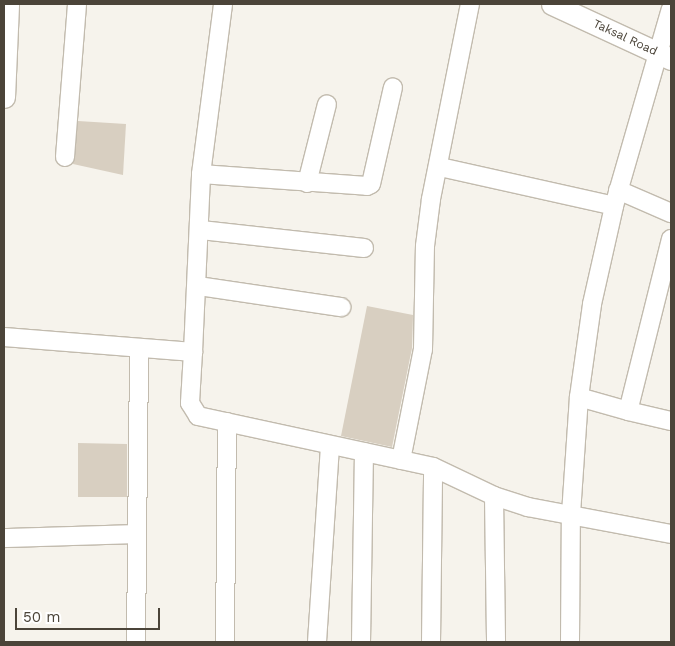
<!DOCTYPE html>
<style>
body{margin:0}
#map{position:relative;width:675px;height:646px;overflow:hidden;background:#f6f3ec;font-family:"Work Sans",sans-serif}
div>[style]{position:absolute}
.building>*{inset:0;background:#d8cfc1}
.roads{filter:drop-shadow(1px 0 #c2bbae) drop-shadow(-1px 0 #c2bbae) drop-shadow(0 1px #c2bbae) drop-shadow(0 -1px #c2bbae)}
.minor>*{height:18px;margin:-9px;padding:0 9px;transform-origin:9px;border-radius:9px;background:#fff}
.tertiary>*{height:21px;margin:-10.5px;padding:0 10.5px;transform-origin:10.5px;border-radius:10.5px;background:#fff}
span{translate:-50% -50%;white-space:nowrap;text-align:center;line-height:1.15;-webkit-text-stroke:4px #fff;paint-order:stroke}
.street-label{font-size:12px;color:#4b4439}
.frame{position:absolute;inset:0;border:5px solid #4b4439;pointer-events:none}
.scale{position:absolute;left:15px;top:608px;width:145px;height:22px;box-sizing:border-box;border:2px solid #4b4439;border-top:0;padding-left:6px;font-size:15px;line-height:18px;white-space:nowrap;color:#4b4439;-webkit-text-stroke:4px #fff;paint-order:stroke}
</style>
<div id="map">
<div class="building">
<div style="clip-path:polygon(78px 121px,126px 124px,123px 175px,73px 164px)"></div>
<div style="clip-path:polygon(367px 306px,413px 315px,412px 348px,392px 447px,341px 436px)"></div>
<div style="clip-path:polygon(78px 443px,127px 444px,127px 497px,78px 497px)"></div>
</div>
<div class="roads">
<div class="minor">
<div style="left:65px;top:157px;width:153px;rotate:-85.5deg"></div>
<div style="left:440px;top:167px;width:178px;rotate:12.6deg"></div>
<div style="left:201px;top:174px;width:166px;rotate:4.1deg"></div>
<div style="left:367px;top:186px;width:4px;rotate:-27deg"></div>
<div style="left:371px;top:184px;width:99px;rotate:-77.2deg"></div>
<div style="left:307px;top:183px;width:81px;rotate:-75.8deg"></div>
<div style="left:618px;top:190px;width:58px;rotate:23.5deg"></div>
<div style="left:201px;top:230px;width:164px;rotate:6.3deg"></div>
<div style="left:671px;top:239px;width:177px;rotate:104deg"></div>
<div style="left:628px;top:411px;width:44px;rotate:13.1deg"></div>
<div style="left:198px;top:286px;width:145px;rotate:8.4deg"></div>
<div style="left:4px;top:337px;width:190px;rotate:4.5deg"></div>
<div style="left:193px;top:352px;width:51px;rotate:93.4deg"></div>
<div style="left:190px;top:403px;width:15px;rotate:58deg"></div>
<div style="left:198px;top:416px;width:240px;rotate:12.2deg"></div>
<div style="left:433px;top:467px;width:68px;rotate:25.4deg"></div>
<div style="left:494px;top:496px;width:36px;rotate:18deg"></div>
<div style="left:528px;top:507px;width:146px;rotate:10.7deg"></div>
<div style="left:193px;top:352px;width:178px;rotate:-87.4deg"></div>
<div style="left:201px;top:174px;width:171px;rotate:-82.6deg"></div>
<div style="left:579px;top:397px;width:94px;rotate:-82deg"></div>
<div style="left:592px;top:304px;width:100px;rotate:-77.3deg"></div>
<div style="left:614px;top:206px;width:205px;rotate:-73.9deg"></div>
<div style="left:401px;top:460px;width:113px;rotate:-78.8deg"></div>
<div style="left:423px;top:349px;width:103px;rotate:-88.9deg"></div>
<div style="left:425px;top:246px;width:47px;rotate:-82.7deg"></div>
<div style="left:431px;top:199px;width:199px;rotate:-78.7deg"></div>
<div style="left:494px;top:496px;width:146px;rotate:89.2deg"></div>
<div style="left:4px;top:538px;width:133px;rotate:-1.7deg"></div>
<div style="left:136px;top:642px;width:294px;rotate:-89.4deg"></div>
<div style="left:225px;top:642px;width:220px;rotate:-89.5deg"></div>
<div style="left:317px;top:642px;width:197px;rotate:-86.2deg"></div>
<div style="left:361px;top:642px;width:190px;rotate:-89.1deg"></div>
<div style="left:431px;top:642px;width:175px;rotate:-89.3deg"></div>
<div style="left:570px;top:642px;width:128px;rotate:-89.6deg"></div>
<div style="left:571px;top:514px;width:117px;rotate:-86.1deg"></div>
<div style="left:579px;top:397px;width:51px;rotate:15.9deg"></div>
</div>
<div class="tertiary">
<div style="left:552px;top:4px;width:131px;rotate:24.8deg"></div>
<div style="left:4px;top:97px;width:93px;rotate:-87.5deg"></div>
</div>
</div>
<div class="street-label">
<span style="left:625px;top:38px;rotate:25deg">Taksal Road</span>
</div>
<div class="frame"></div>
<div class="scale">50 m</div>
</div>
